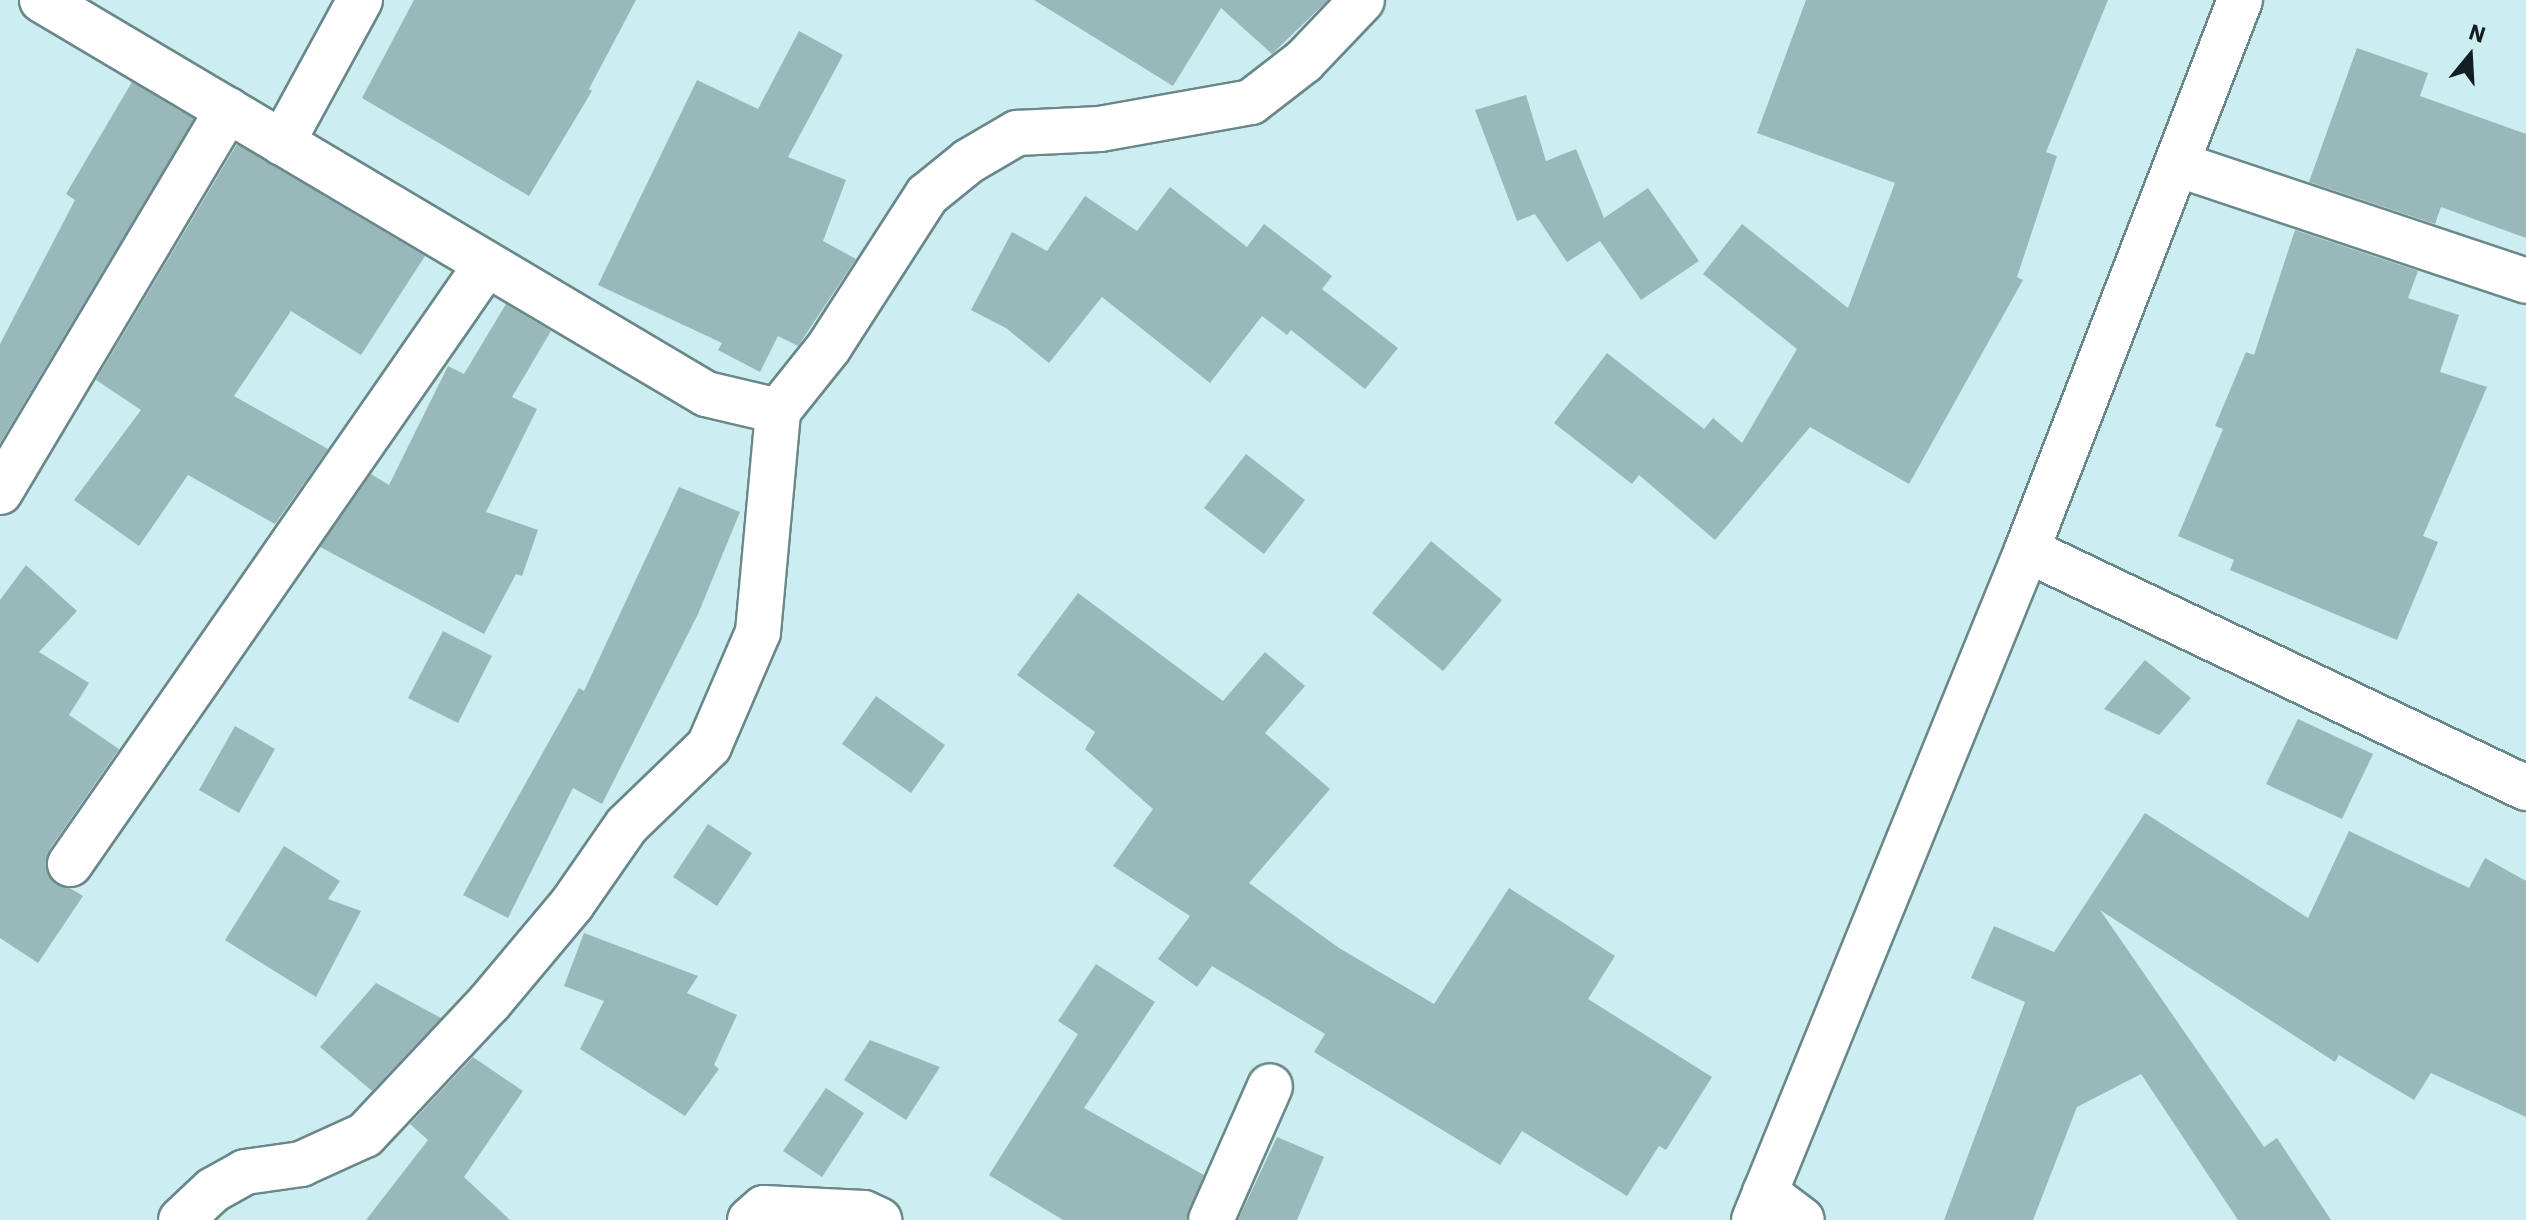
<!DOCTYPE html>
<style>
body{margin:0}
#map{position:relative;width:2526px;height:1220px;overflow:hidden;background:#cdeef1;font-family:"IBM Plex Sans",sans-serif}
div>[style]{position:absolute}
.building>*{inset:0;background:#98b8ba}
.roads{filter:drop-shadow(2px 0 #6a888b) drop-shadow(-2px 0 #6a888b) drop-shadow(0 2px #6a888b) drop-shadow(0 -2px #6a888b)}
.minor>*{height:44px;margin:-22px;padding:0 22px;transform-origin:22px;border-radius:22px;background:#fff}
span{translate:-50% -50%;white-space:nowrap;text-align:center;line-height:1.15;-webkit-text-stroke:8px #cdeef1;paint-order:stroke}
.north{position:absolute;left:2430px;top:16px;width:80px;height:80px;-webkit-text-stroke:6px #cdeef1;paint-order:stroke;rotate:18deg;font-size:22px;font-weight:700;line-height:32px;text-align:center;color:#131f20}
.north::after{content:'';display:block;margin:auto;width:28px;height:36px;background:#131f20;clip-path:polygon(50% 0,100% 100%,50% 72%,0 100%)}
</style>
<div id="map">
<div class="building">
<div style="clip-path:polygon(414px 0,636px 0,589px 89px,592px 91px,529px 196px,362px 98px)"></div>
<div style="clip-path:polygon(1034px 0,1328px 0,1272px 54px,1221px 8px,1173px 86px)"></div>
<div style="clip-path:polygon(1806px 0,2108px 0,2046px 152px,2057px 156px,2017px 277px,2023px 280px,1909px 484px,1810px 427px,1715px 540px,1639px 475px,1632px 484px,1554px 423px,1607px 353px,1704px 429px,1713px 418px,1742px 443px,1797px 349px,1703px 274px,1742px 224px,1848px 308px,1895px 183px,1757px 133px)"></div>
<div style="clip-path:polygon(799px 31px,843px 55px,788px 157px,846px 180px,823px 241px,856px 259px,798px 346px,778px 336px,760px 372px,718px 350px,722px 343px,598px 285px,697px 80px,758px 109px)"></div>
<div style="clip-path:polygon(2357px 48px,2428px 73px,2420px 96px,2526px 134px,2526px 238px,2441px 207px,2435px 224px,2309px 182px)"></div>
<div style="clip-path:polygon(132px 82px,194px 119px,0 443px,0 344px,75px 200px,66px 194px)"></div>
<div style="clip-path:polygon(1526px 95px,1546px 161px,1576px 149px,1604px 218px,1648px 188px,1699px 261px,1641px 300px,1600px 241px,1567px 262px,1535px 214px,1517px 221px,1475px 110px)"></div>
<div style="clip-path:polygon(237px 144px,425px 256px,361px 355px,291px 311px,234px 396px,328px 449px,275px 524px,188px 475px,139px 546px,74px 500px,141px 410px,96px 380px)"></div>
<div style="clip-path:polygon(1170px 187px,1247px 247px,1264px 224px,1332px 276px,1322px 289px,1398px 348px,1365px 389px,1291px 330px,1287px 335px,1262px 316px,1210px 383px,1102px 297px,1049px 363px,1006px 328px,971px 310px,1012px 232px,1047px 251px,1085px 196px,1137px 231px)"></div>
<div style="clip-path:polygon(2295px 230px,2418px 271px,2408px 298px,2459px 315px,2440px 372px,2487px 387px,2423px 536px,2438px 542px,2397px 640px,2230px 570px,2234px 560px,2178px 536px,2223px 429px,2215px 426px,2246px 352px,2254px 355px)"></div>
<div style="clip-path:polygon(506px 304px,551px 331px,512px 397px,537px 409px,486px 512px,538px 530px,522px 576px,516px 574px,484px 634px,320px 547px,371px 474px,389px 485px,448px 366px,464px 374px)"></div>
<div style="clip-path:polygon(1246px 454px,1305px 500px,1264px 554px,1204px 508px)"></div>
<div style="clip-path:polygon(679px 487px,740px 512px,698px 614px,602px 804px,573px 788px,508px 918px,463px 895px,579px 688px,584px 691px)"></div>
<div style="clip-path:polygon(1431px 541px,1502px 600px,1443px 671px,1372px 613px)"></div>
<div style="clip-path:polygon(26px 565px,77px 611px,39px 652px,89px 683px,69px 715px,119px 749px,49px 850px,48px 875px,83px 896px,38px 963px,0 938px,0 600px)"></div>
<div style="clip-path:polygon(1078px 593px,1223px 701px,1265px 652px,1305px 686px,1265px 733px,1330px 789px,1249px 883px,1339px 948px,1434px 1004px,1509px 888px,1615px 956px,1588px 999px,1712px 1077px,1666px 1150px,1659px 1146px,1627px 1196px,1522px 1131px,1500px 1165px,1314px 1052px,1325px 1034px,1212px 966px,1197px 987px,1158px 959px,1190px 916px,1113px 866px,1153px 809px,1085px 749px,1095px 732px,1017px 675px)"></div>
<div style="clip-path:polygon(443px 631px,492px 656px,458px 723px,408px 698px)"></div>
<div style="clip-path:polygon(2145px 660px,2191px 698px,2159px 735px,2104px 709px)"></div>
<div style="clip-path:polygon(876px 696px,945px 745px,911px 793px,842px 744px)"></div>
<div style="clip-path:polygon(2298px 719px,2373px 754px,2342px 819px,2266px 784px)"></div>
<div style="clip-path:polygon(235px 726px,275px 749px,239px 813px,199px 790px)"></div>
<div style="clip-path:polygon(2145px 813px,2308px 918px,2349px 831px,2469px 888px,2485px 858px,2526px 881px,2526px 1117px,2431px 1073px,2414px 1100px,2339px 1055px,2335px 1062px,2100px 910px,2264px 1147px,2277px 1138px,2331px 1220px,2238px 1220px,2141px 1074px,2077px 1107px,2033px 1220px,1944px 1220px,2025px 1002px,1971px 978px,1994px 926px,2054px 952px)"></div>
<div style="clip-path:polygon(708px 824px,752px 853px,717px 906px,673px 877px)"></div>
<div style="clip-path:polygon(284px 846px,340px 881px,328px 899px,361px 911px,316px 997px,225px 940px)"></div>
<div style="clip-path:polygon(584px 933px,698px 976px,687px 993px,737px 1015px,714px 1065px,719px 1069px,685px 1116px,580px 1049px,604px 1001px,564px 986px)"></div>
<div style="clip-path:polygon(1096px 964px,1155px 1002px,1084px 1108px,1204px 1175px,1186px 1220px,1063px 1220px,989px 1175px,1078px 1034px,1058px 1021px)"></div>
<div style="clip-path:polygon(376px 983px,441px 1018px,372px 1091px,320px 1047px)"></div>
<div style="clip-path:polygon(870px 1040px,940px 1067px,906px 1120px,844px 1080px)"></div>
<div style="clip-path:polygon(473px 1057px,523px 1091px,464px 1177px,510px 1220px,366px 1220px,428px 1140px,410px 1124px)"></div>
<div style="clip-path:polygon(826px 1088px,864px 1113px,822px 1177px,783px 1151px)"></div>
<div style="clip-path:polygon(1277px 1137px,1324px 1157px,1297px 1220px,1238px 1220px)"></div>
</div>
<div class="roads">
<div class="minor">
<div style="left:42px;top:0;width:772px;rotate:30.68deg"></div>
<div style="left:706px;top:394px;width:74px;rotate:13.3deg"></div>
<div style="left:778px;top:411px;width:82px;rotate:-51.4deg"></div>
<div style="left:829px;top:347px;width:181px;rotate:-57.2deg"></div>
<div style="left:927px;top:195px;width:54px;rotate:-39deg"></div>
<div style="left:969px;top:161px;width:56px;rotate:-30.3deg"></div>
<div style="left:1017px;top:133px;width:83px;rotate:-2.8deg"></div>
<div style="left:1100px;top:129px;width:153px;rotate:-10.1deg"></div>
<div style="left:1251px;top:102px;width:67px;rotate:-37.7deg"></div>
<div style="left:1304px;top:61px;width:84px;rotate:-46.4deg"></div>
<div style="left:282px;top:143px;width:163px;rotate:-61.4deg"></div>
<div style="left:2177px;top:164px;width:368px;rotate:18.5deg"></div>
<div style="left:0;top:492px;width:445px;rotate:-59.2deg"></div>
<div style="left:2027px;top:550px;width:553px;rotate:25.5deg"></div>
<div style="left:70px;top:864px;width:729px;rotate:-55.22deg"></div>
<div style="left:1765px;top:1192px;width:46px;rotate:37.1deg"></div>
<div style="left:181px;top:1220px;width:44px;rotate:-43.2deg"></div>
<div style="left:213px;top:1190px;width:37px;rotate:-29deg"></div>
<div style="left:245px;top:1172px;width:57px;rotate:-8.1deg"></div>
<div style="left:301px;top:1164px;width:70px;rotate:-24.4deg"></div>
<div style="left:365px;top:1135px;width:181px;rotate:-46.8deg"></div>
<div style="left:489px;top:1003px;width:129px;rotate:-50deg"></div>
<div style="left:572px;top:904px;width:96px;rotate:-55.2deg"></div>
<div style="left:627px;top:825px;width:114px;rotate:-43.9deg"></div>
<div style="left:709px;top:746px;width:124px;rotate:-66.7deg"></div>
<div style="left:758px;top:632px;width:222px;rotate:-84.8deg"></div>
<div style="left:750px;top:1220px;width:18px;rotate:-41deg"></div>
<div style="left:764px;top:1208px;width:100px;rotate:2.9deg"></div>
<div style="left:864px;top:1213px;width:17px;rotate:25deg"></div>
<div style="left:1211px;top:1220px;width:146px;rotate:-66.2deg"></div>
<div style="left:1754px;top:1220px;width:723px;rotate:-67.83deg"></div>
<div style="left:2027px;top:550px;width:590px;rotate:-68.83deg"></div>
</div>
</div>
<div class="north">N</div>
</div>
